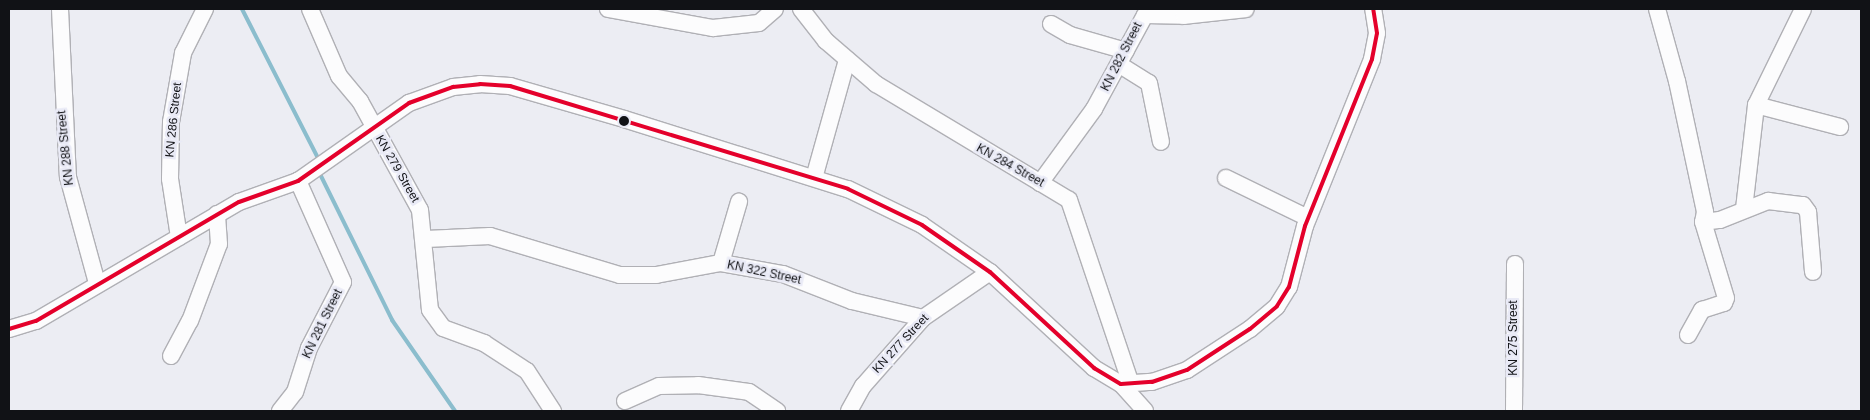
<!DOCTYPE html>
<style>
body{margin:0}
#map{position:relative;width:1870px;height:420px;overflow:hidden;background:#ecedf3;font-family:Helvetica,sans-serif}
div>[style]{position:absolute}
.stream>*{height:4px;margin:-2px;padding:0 2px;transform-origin:2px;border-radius:2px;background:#8bbdcd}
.roads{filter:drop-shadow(1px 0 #b0b0b5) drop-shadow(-1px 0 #b0b0b5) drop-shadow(0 1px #b0b0b5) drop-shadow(0 -1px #b0b0b5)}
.minor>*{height:16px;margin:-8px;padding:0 8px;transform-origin:8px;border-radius:8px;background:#fcfcfd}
.bus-1>*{height:4px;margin:-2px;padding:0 2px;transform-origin:2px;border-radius:2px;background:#e4002b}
.dots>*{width:14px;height:14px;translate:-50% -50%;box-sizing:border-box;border:2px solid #e9eaf6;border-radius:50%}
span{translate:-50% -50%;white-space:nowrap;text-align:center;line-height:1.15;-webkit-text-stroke:5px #e9eaf6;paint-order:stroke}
.street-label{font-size:12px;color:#111216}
.frame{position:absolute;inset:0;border:10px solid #111216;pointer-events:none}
</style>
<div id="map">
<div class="stream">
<div style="left:242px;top:9px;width:165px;rotate:63deg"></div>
<div style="left:320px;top:174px;width:163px;rotate:63.7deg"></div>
<div style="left:392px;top:320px;width:111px;rotate:55.3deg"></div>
</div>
<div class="roads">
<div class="minor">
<div style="left:60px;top:9px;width:168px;rotate:87.3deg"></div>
<div style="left:68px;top:177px;width:110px;rotate:74.7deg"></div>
<div style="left:310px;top:9px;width:73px;rotate:66.6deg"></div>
<div style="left:339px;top:76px;width:33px;rotate:50deg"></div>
<div style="left:360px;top:101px;width:124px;rotate:61.2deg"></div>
<div style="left:420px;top:210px;width:100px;rotate:84.3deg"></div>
<div style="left:430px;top:310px;width:22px;rotate:54deg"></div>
<div style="left:443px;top:328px;width:44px;rotate:20.1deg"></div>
<div style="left:484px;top:343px;width:51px;rotate:33.1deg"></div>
<div style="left:527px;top:371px;width:48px;rotate:57deg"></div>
<div style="left:608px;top:9px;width:107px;rotate:10.3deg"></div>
<div style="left:713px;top:28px;width:46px;rotate:-6.2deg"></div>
<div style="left:759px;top:23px;width:21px;rotate:-41deg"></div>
<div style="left:801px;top:9px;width:41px;rotate:52deg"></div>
<div style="left:826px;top:41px;width:66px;rotate:40.7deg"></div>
<div style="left:876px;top:84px;width:225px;rotate:31deg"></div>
<div style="left:1069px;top:200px;width:194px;rotate:71.4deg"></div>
<div style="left:1657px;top:9px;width:75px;rotate:74.5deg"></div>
<div style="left:1677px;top:81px;width:134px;rotate:77.9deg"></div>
<div style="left:1705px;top:212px;width:10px;rotate:101deg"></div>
<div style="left:1703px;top:222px;width:17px;rotate:-7deg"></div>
<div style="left:1720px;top:220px;width:52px;rotate:-21.6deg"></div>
<div style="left:1768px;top:201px;width:35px;rotate:7deg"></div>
<div style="left:1803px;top:205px;width:9px;rotate:54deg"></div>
<div style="left:1808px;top:212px;width:60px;rotate:85.2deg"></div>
<div style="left:1051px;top:24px;width:22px;rotate:30deg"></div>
<div style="left:1070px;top:35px;width:58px;rotate:15.9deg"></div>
<div style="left:1120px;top:65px;width:34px;rotate:32deg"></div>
<div style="left:1149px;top:83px;width:60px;rotate:78.5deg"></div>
<div style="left:1756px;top:105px;width:87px;rotate:14.7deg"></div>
<div style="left:814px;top:178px;width:123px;rotate:-74.4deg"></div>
<div style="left:1226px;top:178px;width:91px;rotate:26deg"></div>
<div style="left:1040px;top:183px;width:92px;rotate:-53.9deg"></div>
<div style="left:1094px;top:109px;width:107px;rotate:-61.5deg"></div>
<div style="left:1145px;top:15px;width:39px;rotate:1deg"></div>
<div style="left:1184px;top:16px;width:62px;rotate:-6.4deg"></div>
<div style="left:1744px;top:209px;width:105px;rotate:-83.4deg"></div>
<div style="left:1756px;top:105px;width:107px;rotate:-63.9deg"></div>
<div style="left:179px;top:237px;width:59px;rotate:-98.8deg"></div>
<div style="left:170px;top:179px;width:57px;rotate:-89deg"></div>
<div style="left:171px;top:122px;width:70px;rotate:-80.1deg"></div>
<div style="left:183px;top:53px;width:49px;rotate:-63.4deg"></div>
<div style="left:426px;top:239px;width:64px;rotate:-2.7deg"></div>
<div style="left:490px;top:236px;width:136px;rotate:16.7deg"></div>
<div style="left:620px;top:275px;width:36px"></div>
<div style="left:656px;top:275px;width:66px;rotate:-10.5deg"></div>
<div style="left:721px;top:263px;width:63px;rotate:10.1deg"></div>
<div style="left:783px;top:274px;width:74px;rotate:21.4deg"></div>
<div style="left:852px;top:301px;width:73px;rotate:13.5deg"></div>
<div style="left:721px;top:263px;width:64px;rotate:-73.6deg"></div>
<div style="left:9px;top:329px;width:28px;rotate:-17deg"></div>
<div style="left:36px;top:321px;width:235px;rotate:-30.4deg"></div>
<div style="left:239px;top:202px;width:63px;rotate:-19.6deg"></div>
<div style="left:298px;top:181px;width:136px;rotate:-35.1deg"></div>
<div style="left:409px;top:103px;width:47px;rotate:-20deg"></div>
<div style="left:453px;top:87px;width:27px;rotate:-6deg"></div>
<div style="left:480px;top:84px;width:30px;rotate:4deg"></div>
<div style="left:510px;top:86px;width:119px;rotate:16.1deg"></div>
<div style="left:624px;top:119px;width:235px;rotate:17.4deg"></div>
<div style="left:848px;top:189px;width:82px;rotate:25.9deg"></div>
<div style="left:922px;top:225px;width:83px;rotate:34.7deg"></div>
<div style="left:990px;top:272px;width:142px;rotate:42.7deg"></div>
<div style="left:1094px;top:368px;width:31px;rotate:31deg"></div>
<div style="left:1121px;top:384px;width:31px;rotate:-4deg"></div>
<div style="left:1152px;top:382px;width:37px;rotate:-19deg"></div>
<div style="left:1187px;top:370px;width:75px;rotate:-33.1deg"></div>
<div style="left:1250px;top:329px;width:35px;rotate:-40deg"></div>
<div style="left:1277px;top:306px;width:22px;rotate:-58deg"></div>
<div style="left:1289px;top:287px;width:63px;rotate:-75.3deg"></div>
<div style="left:1305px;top:226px;width:180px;rotate:-68.1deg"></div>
<div style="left:1372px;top:59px;width:26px;rotate:-79deg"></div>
<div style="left:1377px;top:33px;width:24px;rotate:-99deg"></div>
<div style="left:1688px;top:335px;width:29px;rotate:-61deg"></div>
<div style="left:1702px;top:310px;width:23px;rotate:-18deg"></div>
<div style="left:1724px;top:303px;width:5px;rotate:-68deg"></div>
<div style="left:1726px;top:298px;width:79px;rotate:-106.8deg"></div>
<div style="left:171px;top:356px;width:40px;rotate:-62deg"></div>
<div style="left:190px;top:321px;width:82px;rotate:-69.4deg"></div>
<div style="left:219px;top:244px;width:30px;rotate:-94deg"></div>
<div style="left:1121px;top:384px;width:36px;rotate:48deg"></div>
<div style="left:625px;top:401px;width:37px;rotate:-24deg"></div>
<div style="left:659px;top:386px;width:39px;rotate:-1deg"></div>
<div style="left:698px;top:385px;width:51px;rotate:7.8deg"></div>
<div style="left:749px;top:392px;width:34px;rotate:34deg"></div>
<div style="left:280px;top:411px;width:24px;rotate:-52deg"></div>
<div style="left:295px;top:392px;width:46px;rotate:-72.3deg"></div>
<div style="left:309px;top:348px;width:74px;rotate:-62.7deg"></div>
<div style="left:343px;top:282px;width:111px;rotate:-114deg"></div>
<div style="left:849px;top:411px;width:29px;rotate:-61deg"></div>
<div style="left:863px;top:386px;width:91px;rotate:-48.6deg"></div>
<div style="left:923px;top:318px;width:81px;rotate:-34.5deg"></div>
<div style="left:1514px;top:411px;width:147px;rotate:-89.6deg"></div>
</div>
</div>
<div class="bus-1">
<div style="left:9px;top:329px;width:28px;rotate:-17deg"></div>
<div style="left:36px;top:321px;width:235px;rotate:-30.4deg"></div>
<div style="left:239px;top:202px;width:63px;rotate:-19.6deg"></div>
<div style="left:298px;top:181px;width:136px;rotate:-35.1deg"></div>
<div style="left:409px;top:103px;width:47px;rotate:-20deg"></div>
<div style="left:453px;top:87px;width:27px;rotate:-6deg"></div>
<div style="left:480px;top:84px;width:30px;rotate:4deg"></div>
<div style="left:510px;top:86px;width:353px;rotate:16.9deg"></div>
<div style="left:848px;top:189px;width:82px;rotate:25.9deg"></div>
<div style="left:922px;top:225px;width:83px;rotate:34.7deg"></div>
<div style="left:990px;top:272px;width:142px;rotate:42.7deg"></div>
<div style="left:1094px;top:368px;width:31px;rotate:31deg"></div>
<div style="left:1121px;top:384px;width:31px;rotate:-4deg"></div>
<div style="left:1152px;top:382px;width:37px;rotate:-19deg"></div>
<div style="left:1187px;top:370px;width:75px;rotate:-33.1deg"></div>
<div style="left:1250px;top:329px;width:35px;rotate:-40deg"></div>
<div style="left:1277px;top:306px;width:22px;rotate:-58deg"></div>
<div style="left:1289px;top:287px;width:63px;rotate:-75.3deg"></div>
<div style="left:1305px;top:226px;width:180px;rotate:-68.1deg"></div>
<div style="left:1372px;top:59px;width:26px;rotate:-79deg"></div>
<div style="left:1377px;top:33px;width:24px;rotate:-99deg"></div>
</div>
<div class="dots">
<div style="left:624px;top:121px;background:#111216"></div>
</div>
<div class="street-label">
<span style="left:1122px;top:57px;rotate:-63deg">KN 282 Street</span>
<span style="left:174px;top:120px;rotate:-84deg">KN 286 Street</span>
<span style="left:66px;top:148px;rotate:-96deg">KN 288 Street</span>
<span style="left:1010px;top:166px;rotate:29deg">KN 284 Street</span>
<span style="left:397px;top:169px;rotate:60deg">KN 279 Street</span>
<span style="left:764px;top:273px;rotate:12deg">KN 322 Street</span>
<span style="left:323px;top:324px;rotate:-64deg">KN 281 Street</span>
<span style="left:1514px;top:338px;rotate:-90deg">KN 275 Street</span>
<span style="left:901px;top:344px;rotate:-47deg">KN 277 Street</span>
</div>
<div class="frame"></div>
</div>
